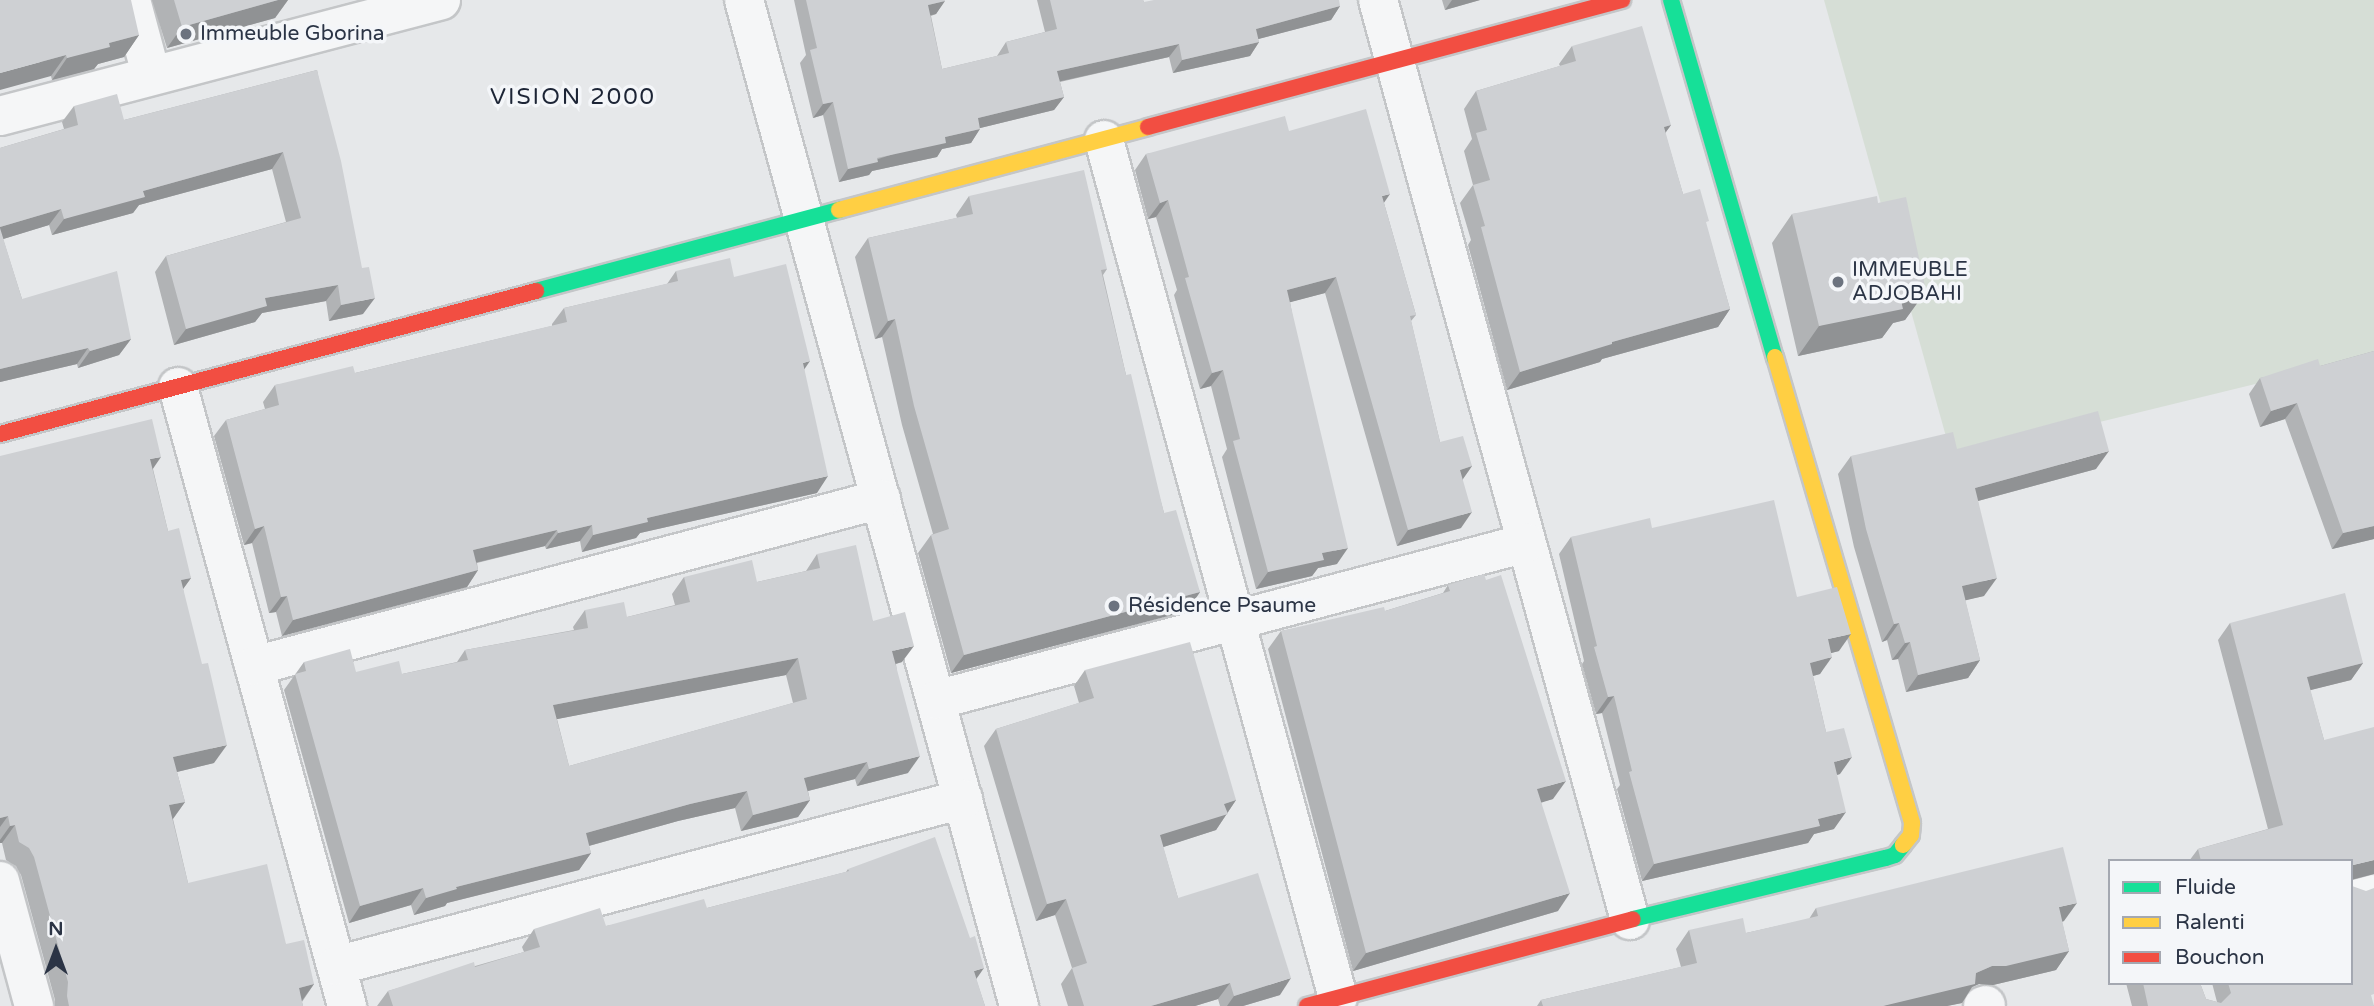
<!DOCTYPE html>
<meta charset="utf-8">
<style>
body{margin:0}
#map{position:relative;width:2374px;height:1006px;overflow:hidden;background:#e6e8ea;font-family:"Varela Round",sans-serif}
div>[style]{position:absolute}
.green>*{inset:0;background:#d6ded6}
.roads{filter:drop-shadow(2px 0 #c4c6c8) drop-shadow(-2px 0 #c4c6c8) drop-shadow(0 2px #c4c6c8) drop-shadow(0 -2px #c4c6c8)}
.lane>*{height:24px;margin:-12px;padding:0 12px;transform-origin:12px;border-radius:12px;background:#f5f6f7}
.street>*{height:38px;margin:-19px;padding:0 19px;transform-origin:19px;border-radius:19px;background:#f5f6f7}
.fast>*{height:16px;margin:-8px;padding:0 8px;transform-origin:8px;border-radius:8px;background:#16e098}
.slow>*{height:16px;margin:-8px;padding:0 8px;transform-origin:8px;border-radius:8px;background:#ffcf43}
.jam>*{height:16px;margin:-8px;padding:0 8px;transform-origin:8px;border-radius:8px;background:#f24e42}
.wall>*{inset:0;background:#b1b3b5}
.shaded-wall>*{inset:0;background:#909294}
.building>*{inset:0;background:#ced0d3}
.dots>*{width:19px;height:19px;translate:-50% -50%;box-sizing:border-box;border:4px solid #f4f6f9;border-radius:50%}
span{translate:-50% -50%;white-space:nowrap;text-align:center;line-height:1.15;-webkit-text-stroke:7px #f4f6f9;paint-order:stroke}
.poi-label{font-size:21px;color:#2b3445}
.left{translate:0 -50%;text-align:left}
.neighbourhood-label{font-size:23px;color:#1d2536;letter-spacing:2px}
.legend{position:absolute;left:2108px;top:859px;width:245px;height:126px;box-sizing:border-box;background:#f4f6f9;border:2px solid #a4a8b1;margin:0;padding:9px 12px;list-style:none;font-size:21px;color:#2b3445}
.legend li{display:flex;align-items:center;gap:14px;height:35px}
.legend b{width:35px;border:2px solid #a4a8b1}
.north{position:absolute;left:21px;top:915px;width:70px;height:70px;-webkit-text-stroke:5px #f4f6f9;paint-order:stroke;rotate:0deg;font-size:19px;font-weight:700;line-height:28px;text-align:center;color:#2b3445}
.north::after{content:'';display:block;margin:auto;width:24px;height:32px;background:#2b3445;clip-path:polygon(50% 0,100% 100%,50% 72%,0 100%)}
</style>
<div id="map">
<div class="green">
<div style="clip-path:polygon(1824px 0,2374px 0,2374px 355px,1952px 458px)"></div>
</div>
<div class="roads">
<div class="lane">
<div style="left:2351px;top:893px;width:24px;rotate:-15deg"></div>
</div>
<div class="street">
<div style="left:131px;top:0;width:77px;rotate:74.9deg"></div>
<div style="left:744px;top:0;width:1043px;rotate:74.71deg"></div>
<div style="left:1378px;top:0;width:954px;rotate:74.68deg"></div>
<div style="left:0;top:116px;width:456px;rotate:-14.7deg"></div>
<div style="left:1104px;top:140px;width:889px;rotate:74.74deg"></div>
<div style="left:178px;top:387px;width:642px;rotate:74.73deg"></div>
<div style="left:254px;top:666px;width:649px;rotate:-14.91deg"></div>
<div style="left:936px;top:700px;width:611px;rotate:-14.9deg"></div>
<div style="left:0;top:881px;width:130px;rotate:74.8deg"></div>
<div style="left:336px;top:966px;width:649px;rotate:-14.91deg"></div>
<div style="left:1983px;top:1006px;width:3px;rotate:-18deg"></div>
</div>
<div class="fast">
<div style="left:1671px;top:0;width:372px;rotate:73.8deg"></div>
<div style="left:536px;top:291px;width:314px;rotate:-15deg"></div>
<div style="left:1633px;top:919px;width:260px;rotate:-13.6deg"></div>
<div style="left:1886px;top:858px;width:9px;rotate:-18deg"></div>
<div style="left:1895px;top:855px;width:13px;rotate:-51deg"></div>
</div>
<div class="slow">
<div style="left:839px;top:210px;width:320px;rotate:-15deg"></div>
<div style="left:1775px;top:357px;width:486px;rotate:73.6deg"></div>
<div style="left:1912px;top:823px;width:12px;rotate:95deg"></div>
<div style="left:1911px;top:835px;width:13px;rotate:129deg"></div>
</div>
<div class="jam">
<div style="left:1148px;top:127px;width:491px;rotate:-15deg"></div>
<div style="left:0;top:434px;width:555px;rotate:-14.94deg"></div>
<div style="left:1307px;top:1006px;width:337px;rotate:-14.9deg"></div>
</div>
</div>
<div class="wall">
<div style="clip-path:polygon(0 0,139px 35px,124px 57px,98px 64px,94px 69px,52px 80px,51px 76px)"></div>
<div style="clip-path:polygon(152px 0,288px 0,275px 18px,167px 48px)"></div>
<div style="clip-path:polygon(794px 0,945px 0,936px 14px,931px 16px,942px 69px,997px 56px,1006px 42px,1045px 32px,1037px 0,1143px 0,1144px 2px,1340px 6px,1331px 20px,1258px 39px,1259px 42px,1250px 56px,1173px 73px,1169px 57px,1060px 82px,1064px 97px,1054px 110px,980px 128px,971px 143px,942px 149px,937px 157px,872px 171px,869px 175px,839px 182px,823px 115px,813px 118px,800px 63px,806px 55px)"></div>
<div style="clip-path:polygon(1442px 0,1480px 0,1445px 10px)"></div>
<div style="clip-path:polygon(1572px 46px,1671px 125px,1665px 133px,1683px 194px,1706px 225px,1730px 309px,1718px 327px,1602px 359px,1600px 362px,1507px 390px,1468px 245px,1471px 240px,1460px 203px,1473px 185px,1464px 151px,1472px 139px,1464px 109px,1476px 91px,1560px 66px,1559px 64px)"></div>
<div style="clip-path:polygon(317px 70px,363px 314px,329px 321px,326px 301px,262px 313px,255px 322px,174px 345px,155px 272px,166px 256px,286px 222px,272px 169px,139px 205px,133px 213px,52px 235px,49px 225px,3px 239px,22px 299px,131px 339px,119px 355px,78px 368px,77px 364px,0 382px,0 148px,64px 129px,62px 122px,74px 106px,124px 120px)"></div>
<div style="clip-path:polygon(1289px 131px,1384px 203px,1416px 315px,1411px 321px,1440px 442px,1472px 466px,1463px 479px,1461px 528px,1397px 546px,1325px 293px,1290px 302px,1337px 564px,1318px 568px,1312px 576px,1256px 589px,1222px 457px,1227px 449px,1211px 386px,1200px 389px,1174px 295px,1177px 290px,1156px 217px,1148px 219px,1135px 170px,1146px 154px)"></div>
<div style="clip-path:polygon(969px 196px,1107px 269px,1103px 275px,1126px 375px,1164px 513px,1200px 592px,1187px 611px,951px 673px,918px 553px,931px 535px,933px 534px,902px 425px,882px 337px,875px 339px,855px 257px,868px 238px,957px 218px,956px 215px)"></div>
<div style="clip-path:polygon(1878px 203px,1926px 291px,1905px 320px,1893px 323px,1882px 338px,1798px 356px,1772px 243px,1792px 214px)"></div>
<div style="clip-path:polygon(676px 271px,734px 277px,804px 369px,817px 493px,640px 533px,636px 538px,582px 552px,580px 541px,546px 549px,545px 546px,477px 563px,478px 570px,467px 587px,282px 636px,276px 612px,269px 613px,252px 543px,244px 545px,214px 436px,226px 420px,265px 409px,263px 402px,275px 385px,355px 373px,552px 326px,552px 324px,564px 308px,667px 284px)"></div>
<div style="clip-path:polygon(2374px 351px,2374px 539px,2332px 549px,2285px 419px,2260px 427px,2249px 394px,2260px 378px,2320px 366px)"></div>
<div style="clip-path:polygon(1957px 449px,2096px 469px,1978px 501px,1984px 596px,1965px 600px,1980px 660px,1968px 678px,1906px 692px,1898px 659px,1892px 660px,1887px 640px,1882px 642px,1854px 547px,1838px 474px,1851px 456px)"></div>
<div style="clip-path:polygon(0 456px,153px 469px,168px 531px,191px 578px,183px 589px,214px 763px,177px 772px,185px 802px,173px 819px,188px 883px,286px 944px,314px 984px,302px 1002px,303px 1006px,55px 1006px,55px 1000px,21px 875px,16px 866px,6px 860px,2px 843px,0 843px)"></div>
<div style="clip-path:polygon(1652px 528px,1797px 597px,1839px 651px,1831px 653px,1820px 674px,1813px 676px,1826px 732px,1840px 774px,1837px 775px,1834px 829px,1814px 834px,1808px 843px,1642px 881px,1617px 789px,1620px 785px,1602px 713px,1596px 714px,1582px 664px,1584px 661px,1559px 554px,1571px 537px)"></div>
<div style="clip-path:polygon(evenodd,817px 554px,873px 621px,902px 662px,896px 664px,908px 773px,857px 786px,855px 779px,808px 791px,810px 800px,798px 817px,741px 831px,735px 808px,678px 821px,589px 846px,591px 853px,579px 870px,447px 903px,445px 906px,414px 915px,411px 905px,349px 923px,284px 690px,304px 662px,356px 672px,402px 674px,457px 662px,465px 650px,574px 630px,573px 627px,585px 610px,627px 617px,675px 605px,672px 594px,684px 577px,757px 582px,806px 571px,817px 554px,786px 675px,793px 703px,569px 766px,557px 719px,786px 675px)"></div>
<div style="clip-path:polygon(1448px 585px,1553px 799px,1541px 802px,1558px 911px,1353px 971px,1268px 649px,1281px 631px,1385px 611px,1443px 593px)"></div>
<div style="clip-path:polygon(2230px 623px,2363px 663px,2351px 680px,2310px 690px,2324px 740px,2351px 861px,2189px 861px,2198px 849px,2268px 829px,2218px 640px)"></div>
<div style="clip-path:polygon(1085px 670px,1236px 800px,1216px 830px,1163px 847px,1178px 898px,1280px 995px,1243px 1006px,1220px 1006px,1218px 999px,1195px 1006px,1068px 1006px,1061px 984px,1072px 968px,1055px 915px,1036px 921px,984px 746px,996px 729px,1079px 703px,1074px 686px)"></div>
<div style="clip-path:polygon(848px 869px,976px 979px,985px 1006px,377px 1006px,388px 991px,524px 952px,522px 947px,534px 929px,606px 926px,707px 908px,846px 872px)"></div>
<div style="clip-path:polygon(1816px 908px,2064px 921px,2062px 922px,2069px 951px,2056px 970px,1993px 985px,1979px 984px,1972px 987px,1962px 1003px,1947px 1006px,1537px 1006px,1541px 1000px,1681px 967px,1676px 949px,1689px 930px,1746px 933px,1809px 919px)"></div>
<div style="clip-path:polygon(2126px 983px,2200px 983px,2206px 999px,2217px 1002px,2212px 983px,2351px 983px,2374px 1006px,2132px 1006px)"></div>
</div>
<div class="shaded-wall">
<div style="clip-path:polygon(278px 0,288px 0,275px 18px,167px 48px,182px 27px)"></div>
<div style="clip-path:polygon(1452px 0,1480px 0,1445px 10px)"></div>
<div style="clip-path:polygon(945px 1px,936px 14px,919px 18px,928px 5px)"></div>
<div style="clip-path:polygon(1340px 6px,1331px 20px,1247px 42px,1256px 29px)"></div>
<div style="clip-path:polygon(139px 35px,124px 57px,98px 64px,94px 69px,52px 80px,67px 58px,109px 43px)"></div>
<div style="clip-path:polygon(1259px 42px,1250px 56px,1173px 73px,1182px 60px)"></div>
<div style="clip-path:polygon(1179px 44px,1169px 57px,1048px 84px,1057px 71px)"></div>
<div style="clip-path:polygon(66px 55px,51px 76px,0 90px,0 73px)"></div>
<div style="clip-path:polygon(1064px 97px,1054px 110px,968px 131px,978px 118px)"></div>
<div style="clip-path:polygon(833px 102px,823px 115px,813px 118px,823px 104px)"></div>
<div style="clip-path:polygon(1671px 125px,1658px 143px,1664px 127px)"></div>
<div style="clip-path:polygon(980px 129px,971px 143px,942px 149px,937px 157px,872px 171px,869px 175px,839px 182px,848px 169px,945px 137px)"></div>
<div style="clip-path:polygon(283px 152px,272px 169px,139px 205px,133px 213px,52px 235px,64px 219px,143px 191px)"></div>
<div style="clip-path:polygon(1390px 194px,1379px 210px,1382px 196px)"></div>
<div style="clip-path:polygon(1168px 200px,1156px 217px,1148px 219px,1160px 203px)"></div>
<div style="clip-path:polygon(61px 209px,49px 225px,0 240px,0 227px)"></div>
<div style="clip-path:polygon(1336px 277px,1325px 293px,1276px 306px,1287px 290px)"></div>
<div style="clip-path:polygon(338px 285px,326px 301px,262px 313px,255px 322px,174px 345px,186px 329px,265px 298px)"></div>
<div style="clip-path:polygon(1926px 291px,1905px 320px,1893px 323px,1882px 338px,1798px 356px,1819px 326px,1900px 296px)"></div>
<div style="clip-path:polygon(375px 298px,363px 314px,329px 321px,341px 305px)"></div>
<div style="clip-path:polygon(1730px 309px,1718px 327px,1602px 359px,1600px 362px,1507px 390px,1520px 372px,1612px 342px)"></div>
<div style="clip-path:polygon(895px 319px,882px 337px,875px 339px,888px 321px)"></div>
<div style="clip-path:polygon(131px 339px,119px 355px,78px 368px,90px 351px)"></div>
<div style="clip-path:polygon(88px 348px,77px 364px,0 382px,0 369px)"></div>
<div style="clip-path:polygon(810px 361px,799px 377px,803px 363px)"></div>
<div style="clip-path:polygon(1223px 370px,1211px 386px,1200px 389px,1212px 373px)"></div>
<div style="clip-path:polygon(2297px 403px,2285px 419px,2260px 427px,2271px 411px)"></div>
<div style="clip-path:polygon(2109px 451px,2096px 469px,1963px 505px,1975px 488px)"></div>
<div style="clip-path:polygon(161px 457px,148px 476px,150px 459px)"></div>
<div style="clip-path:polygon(1472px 466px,1460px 483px,1460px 470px)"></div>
<div style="clip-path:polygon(828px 476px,817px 493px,640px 533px,636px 538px,582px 552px,593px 535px,647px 518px)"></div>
<div style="clip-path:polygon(1472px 512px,1461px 528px,1397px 546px,1408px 530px)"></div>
<div style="clip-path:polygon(592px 525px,580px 541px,546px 549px,558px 533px)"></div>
<div style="clip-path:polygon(264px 526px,252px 543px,244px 545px,255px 529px)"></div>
<div style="clip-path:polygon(2374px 526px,2374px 539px,2332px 549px,2343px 533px)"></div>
<div style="clip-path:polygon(557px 530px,545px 546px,462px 566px,473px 550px)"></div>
<div style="clip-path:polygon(1348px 548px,1337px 564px,1318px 568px,1312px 576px,1256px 589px,1268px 572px,1322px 553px)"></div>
<div style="clip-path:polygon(478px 570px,467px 587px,282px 636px,293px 620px)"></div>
<div style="clip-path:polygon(191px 578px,178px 596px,181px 580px)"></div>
<div style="clip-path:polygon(1997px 578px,1984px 596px,1950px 604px,1962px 586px)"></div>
<div style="clip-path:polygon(1200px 592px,1187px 611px,951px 673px,964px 655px)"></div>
<div style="clip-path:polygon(287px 596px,276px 612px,269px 613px,281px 597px)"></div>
<div style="clip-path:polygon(1899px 623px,1887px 640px,1882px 642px,1894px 624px)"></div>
<div style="clip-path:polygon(1851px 634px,1839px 651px,1816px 657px,1828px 639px)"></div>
<div style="clip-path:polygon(1910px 642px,1898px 659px,1892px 660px,1905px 643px)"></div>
<div style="clip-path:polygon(914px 646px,902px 662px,881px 668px,892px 651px)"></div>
<div style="clip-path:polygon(1832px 657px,1820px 674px,1798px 680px,1810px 663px)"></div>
<div style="clip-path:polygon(798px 658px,786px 675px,542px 722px,553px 705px)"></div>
<div style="clip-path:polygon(1980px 660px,1968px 678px,1906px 692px,1918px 675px)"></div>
<div style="clip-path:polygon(2363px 663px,2351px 680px,2295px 694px,2307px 677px)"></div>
<div style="clip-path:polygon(1614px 696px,1602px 713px,1596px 714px,1608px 697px)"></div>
<div style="clip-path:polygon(227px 745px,214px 763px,160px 776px,173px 757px)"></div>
<div style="clip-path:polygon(920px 756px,908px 773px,857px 786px,869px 769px)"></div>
<div style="clip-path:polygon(1852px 757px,1840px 774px,1822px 779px,1834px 762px)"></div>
<div style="clip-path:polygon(867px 762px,855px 779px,792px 795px,804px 778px)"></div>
<div style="clip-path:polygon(1566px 781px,1553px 799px,1524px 808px,1537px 789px)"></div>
<div style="clip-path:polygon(747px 791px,735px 808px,678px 821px,574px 850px,586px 833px,690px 804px)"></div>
<div style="clip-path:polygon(810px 800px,798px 817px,741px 831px,753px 815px)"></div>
<div style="clip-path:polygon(1236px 800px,1216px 830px,1148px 852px,1160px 835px,1224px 804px)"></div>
<div style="clip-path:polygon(185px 802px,172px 820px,169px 805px)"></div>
<div style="clip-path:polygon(1846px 812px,1834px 829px,1814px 834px,1808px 843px,1642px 881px,1654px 864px,1818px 819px)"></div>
<div style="clip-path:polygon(8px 816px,0 827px,0 818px)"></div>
<div style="clip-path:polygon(15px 825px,2px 843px,0 843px,0 840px,10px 826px)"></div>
<div style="clip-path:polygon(591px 853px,579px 870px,447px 903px,445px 906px,414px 915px,426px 898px,456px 887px)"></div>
<div style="clip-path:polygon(2374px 860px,2374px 874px,2351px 880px,2351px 868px,2353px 865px)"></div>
<div style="clip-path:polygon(423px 888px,411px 905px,349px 923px,360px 906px)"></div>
<div style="clip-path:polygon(1570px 893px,1558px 911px,1353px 971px,1366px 953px)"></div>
<div style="clip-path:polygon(1066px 899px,1055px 915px,1036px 921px,1047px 904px)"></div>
<div style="clip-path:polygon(2077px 903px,2064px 921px,2046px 926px,2059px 907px)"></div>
<div style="clip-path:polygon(2069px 951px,2056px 970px,1993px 985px,1979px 984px,1972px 987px,1962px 1003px,1947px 1006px,1883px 1006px,1976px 973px,1992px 966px)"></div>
<div style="clip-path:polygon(984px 968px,972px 985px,974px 971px)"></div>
<div style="clip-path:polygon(1291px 978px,1280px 995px,1243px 1006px,1227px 1006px,1234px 996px)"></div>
<div style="clip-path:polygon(1230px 983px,1218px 999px,1195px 1006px,1151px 1006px)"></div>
<div style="clip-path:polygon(314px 984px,301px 1002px,299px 988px)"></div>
</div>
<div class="building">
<div style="clip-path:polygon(0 0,131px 0,139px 35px,109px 43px,110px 47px,67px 58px,66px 55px,0 73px)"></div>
<div style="clip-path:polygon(174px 0,278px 0,182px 27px)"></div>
<div style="clip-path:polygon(806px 0,945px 0,945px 1px,928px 5px,942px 69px,1009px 53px,1006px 42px,1057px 29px,1050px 0,1143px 0,1144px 2px,1154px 0,1339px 0,1340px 6px,1256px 29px,1259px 42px,1182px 60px,1179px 44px,1057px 71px,1064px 97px,978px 118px,980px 129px,945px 137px,946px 143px,877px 158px,878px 162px,848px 169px,833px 102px,823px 104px,810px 50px,817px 48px)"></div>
<div style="clip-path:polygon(1642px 26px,1671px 125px,1664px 127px,1683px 194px,1700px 189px,1709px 221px,1706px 222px,1730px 309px,1612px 342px,1612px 344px,1520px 372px,1481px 227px,1485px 226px,1473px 185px,1490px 180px,1476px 133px,1487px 130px,1476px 91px,1576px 61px,1572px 46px)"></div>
<div style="clip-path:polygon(317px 70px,341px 161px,362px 268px,369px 267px,375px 298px,341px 305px,338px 285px,265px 298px,267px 306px,186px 329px,166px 256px,301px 218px,283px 152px,143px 191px,145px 197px,64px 219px,61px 209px,0 227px,0 148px,78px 125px,74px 106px,117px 94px,124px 120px)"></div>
<div style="clip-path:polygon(1366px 109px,1390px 194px,1382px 196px,1416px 315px,1410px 316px,1440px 442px,1463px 436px,1472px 466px,1460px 470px,1472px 512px,1408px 530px,1336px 277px,1287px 290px,1348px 548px,1322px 553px,1324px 560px,1268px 572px,1233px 441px,1240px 439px,1223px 370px,1212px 373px,1185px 278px,1189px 277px,1168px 200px,1160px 203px,1146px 154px,1285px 116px,1289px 131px)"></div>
<div style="clip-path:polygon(1084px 170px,1107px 269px,1101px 270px,1126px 375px,1131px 374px,1164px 513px,1176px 510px,1200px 592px,964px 655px,931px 535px,949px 529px,914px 406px,895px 319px,888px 321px,868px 238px,973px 214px,969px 196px)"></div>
<div style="clip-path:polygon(1877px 196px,1878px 203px,1906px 197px,1926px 291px,1900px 296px,1903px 309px,1819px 326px,1792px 214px)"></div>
<div style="clip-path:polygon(0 228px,22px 299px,117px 271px,131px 339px,90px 351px,88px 348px,0 369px)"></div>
<div style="clip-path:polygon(730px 258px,734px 277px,786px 264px,810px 361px,803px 363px,828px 476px,647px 518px,648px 522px,593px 535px,592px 525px,558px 533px,557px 530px,473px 550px,478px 570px,293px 620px,287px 596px,281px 597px,264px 526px,255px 529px,226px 420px,279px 405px,275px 385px,353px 366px,355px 373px,567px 322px,564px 308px,678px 281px,676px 271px)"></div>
<div style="clip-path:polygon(2374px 351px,2374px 526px,2343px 533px,2297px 403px,2271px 411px,2260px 378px,2318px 359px,2320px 366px)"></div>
<div style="clip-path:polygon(2098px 411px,2109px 451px,1975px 488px,1997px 578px,1962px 586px,1980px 660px,1918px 675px,1910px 642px,1905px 643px,1899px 623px,1894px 624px,1866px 529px,1851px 456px,1953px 432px,1957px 449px)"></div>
<div style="clip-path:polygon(152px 419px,161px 457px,150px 459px,168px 531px,179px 528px,191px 578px,181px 580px,202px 664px,208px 663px,227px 745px,173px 757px,185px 802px,169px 805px,188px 883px,267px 864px,286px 944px,304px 940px,314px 984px,299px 988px,303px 1006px,69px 1006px,67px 996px,68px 982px,34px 857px,29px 848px,19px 842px,15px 825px,10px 826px,8px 816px,0 818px,0 456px)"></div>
<div style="clip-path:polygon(1774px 500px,1797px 597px,1837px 587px,1851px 634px,1828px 639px,1832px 657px,1810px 663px,1826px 732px,1844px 728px,1852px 757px,1834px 762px,1846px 812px,1818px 819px,1820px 826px,1654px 864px,1629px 772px,1632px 771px,1614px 696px,1608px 697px,1594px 647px,1597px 646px,1571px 537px,1650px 518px,1652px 528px)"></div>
<div style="clip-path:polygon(evenodd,856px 545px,873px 621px,905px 612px,914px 646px,892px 651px,920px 756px,869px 769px,867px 762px,804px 778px,810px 800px,753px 815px,747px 791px,690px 804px,586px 833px,591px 853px,456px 887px,457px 889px,426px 898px,423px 888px,360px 906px,295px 674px,306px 671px,304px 662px,350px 649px,356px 672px,399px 661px,402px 674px,468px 660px,465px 650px,588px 628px,585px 610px,624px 602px,627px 617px,690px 602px,684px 577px,752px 560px,757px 582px,820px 568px,817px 554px,856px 545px,798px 658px,807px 699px,569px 766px,553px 705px,798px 658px)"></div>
<div style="clip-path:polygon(1484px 574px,1486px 580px,1501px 575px,1566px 781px,1537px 789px,1570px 893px,1366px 953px,1281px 631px,1384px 607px,1385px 611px,1450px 591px,1448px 585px)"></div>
<div style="clip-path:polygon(2345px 593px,2363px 663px,2307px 677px,2324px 740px,2374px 727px,2374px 860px,2353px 865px,2351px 868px,2351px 861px,2201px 861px,2198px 849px,2283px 825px,2230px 623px)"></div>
<div style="clip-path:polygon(1190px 642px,1236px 800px,1224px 804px,1228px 814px,1160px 835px,1178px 898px,1258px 873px,1291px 978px,1234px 996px,1230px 983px,1151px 1006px,1084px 1006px,1072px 968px,1087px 963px,1066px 899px,1047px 904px,996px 729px,1094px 698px,1085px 670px)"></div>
<div style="clip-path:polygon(935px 837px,970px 938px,975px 936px,984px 968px,974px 971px,985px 1006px,393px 1006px,388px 991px,474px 962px,475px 967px,540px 947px,534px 929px,600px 908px,606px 926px,704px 899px,707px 908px,849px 871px,848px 869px)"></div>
<div style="clip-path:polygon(2063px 847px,2077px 903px,2059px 907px,2069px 951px,2006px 966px,1992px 966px,1976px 973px,1975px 984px,1883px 1006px,1543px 1006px,1541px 1000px,1697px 963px,1689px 930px,1743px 918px,1746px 933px,1818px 916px,1816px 908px)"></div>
<div style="clip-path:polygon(2351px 884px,2352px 886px,2366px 891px,2374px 888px,2374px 994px,2371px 995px,2374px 1006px,2148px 1006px,2143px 983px,2200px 983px,2206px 999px,2221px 1003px,2231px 993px,2228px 983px,2351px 983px)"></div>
</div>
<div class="dots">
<div style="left:186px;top:34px;background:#6c737f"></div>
<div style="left:1838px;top:282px;background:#6c737f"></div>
<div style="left:1114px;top:606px;background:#6c737f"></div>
</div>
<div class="poi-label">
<span class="left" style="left:200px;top:34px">Immeuble Gborina</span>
<span class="left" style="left:1852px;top:282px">IMMEUBLE<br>ADJOBAHI</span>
<span class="left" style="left:1128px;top:606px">Résidence Psaume</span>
</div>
<div class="neighbourhood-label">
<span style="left:573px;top:97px">VISION 2000</span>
</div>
<ul class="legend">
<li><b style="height:9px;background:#16e098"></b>Fluide</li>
<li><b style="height:9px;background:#ffcf43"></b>Ralenti</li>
<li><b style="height:9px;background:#f24e42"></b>Bouchon</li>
</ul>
<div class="north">N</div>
</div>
